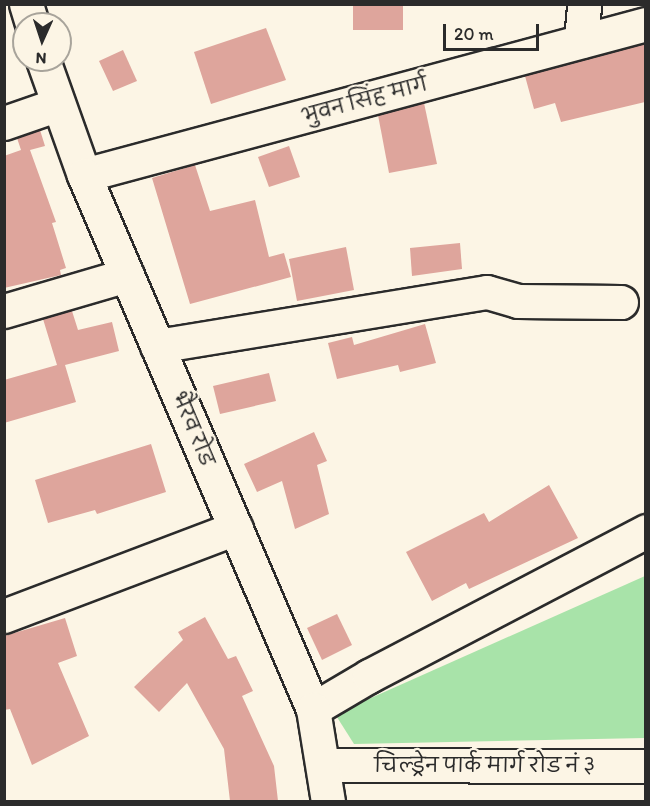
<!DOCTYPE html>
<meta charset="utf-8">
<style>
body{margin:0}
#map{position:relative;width:650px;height:806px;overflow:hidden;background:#fcf5e5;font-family:Itim,"Playpen Sans Deva",sans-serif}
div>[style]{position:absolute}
.green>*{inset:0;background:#a8e3a9}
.building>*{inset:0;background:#dea59c}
.roads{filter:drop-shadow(2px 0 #2b2b2b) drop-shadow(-2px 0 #2b2b2b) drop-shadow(0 2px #2b2b2b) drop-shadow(0 -2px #2b2b2b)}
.street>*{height:33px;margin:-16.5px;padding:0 16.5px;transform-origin:16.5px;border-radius:16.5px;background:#fcf5e5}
.secondary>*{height:33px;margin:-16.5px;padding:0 16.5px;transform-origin:16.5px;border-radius:16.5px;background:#fcf5e5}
span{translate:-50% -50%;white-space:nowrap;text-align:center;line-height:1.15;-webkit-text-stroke:4.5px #fcf5e5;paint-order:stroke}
.street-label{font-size:20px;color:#2b2b2b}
.frame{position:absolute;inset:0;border:6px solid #2b2b2b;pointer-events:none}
.north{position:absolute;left:12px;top:12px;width:60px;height:60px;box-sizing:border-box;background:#fcf5e5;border:2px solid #a8a49b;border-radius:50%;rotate:183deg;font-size:16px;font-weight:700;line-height:24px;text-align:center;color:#2b2b2b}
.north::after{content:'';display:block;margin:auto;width:21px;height:27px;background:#2b2b2b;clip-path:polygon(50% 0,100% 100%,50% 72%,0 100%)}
.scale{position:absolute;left:443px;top:24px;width:96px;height:27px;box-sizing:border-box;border:3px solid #2b2b2b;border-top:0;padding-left:8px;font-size:18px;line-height:21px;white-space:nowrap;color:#2b2b2b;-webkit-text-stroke:4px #fcf5e5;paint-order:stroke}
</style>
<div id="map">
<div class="green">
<div style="clip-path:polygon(645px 576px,645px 738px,354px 744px,335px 714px)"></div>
</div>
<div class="building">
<div style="clip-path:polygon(353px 4px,403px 4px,403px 30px,353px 30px)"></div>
<div style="clip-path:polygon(266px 28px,286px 80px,211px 104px,194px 52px)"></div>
<div style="clip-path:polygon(645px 44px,645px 102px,561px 122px,555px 103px,534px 109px,525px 76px)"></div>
<div style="clip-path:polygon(123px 50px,137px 81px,113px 91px,99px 61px)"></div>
<div style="clip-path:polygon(424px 103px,437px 164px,389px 173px,378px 115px)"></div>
<div style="clip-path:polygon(40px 130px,45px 146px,30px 150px,56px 222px,52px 223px,66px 268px,60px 270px,61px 275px,4px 288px,4px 156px,21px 150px,17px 138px)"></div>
<div style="clip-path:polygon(289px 146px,300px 177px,269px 187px,258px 157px)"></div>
<div style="clip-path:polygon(195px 165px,210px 211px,255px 200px,269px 257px,284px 253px,291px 277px,190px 304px,152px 178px)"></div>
<div style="clip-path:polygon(460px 243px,462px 269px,412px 276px,410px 248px)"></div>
<div style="clip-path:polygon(346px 247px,354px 290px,297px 301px,289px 259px)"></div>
<div style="clip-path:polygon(72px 311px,78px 330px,112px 322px,119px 351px,65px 365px,76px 402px,4px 423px,4px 380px,57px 365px,43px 319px)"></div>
<div style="clip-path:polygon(425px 324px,436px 363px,400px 372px,398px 365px,337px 379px,328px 343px,352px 337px,354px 345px)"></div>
<div style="clip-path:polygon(269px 373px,276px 401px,220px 414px,213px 386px)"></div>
<div style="clip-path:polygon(314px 432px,327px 461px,317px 465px,329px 514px,295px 529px,282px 481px,257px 492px,244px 464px)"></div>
<div style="clip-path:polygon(151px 444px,166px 492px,97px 514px,95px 510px,48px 523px,35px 480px)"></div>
<div style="clip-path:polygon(549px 485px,578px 538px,469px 589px,466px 583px,432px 601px,406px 552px,484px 513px,489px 522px)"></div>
<div style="clip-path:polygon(337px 614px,352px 645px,322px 660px,307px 628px)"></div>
<div style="clip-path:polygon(205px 617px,228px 659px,236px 656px,253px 691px,242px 696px,274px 766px,278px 801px,230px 801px,224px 749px,187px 683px,159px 712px,134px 687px,183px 640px,178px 632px)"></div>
<div style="clip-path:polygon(65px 618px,77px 656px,58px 663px,89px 736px,32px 765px,10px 709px,4px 710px,4px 636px)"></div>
</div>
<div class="roads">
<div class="street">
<div style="left:581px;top:41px;width:37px;rotate:-85deg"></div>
<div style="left:4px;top:123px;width:55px;rotate:-19.1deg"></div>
<div style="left:84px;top:175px;width:582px;rotate:-15.04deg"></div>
<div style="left:4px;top:311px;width:128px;rotate:-16.3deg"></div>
<div style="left:157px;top:346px;width:334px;rotate:-9.3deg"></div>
<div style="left:487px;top:292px;width:32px;rotate:16deg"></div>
<div style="left:518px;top:301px;width:103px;rotate:0.6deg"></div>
<div style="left:4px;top:616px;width:248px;rotate:-20.8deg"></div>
<div style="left:313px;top:709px;width:65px;rotate:-30.5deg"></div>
<div style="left:369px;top:676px;width:313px;rotate:-27.6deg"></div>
<div style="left:325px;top:765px;width:321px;rotate:0.2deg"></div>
</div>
<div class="secondary">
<div style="left:26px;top:4px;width:21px;rotate:73deg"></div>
<div style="left:43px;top:60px;width:122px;rotate:70.4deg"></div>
<div style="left:84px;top:175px;width:581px;rotate:66.79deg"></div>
<div style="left:313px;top:709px;width:94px;rotate:80.8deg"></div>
</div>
</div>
<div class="street-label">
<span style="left:365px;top:100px;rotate:-15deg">भुवन सिंह मार्ग</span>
<span style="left:193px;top:429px;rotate:67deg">भैरव रोड</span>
<span style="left:485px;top:765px">चिल्ड्रेन पार्क मार्ग रोड नं ३</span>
</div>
<div class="frame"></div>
<div class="north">N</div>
<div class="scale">20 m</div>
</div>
